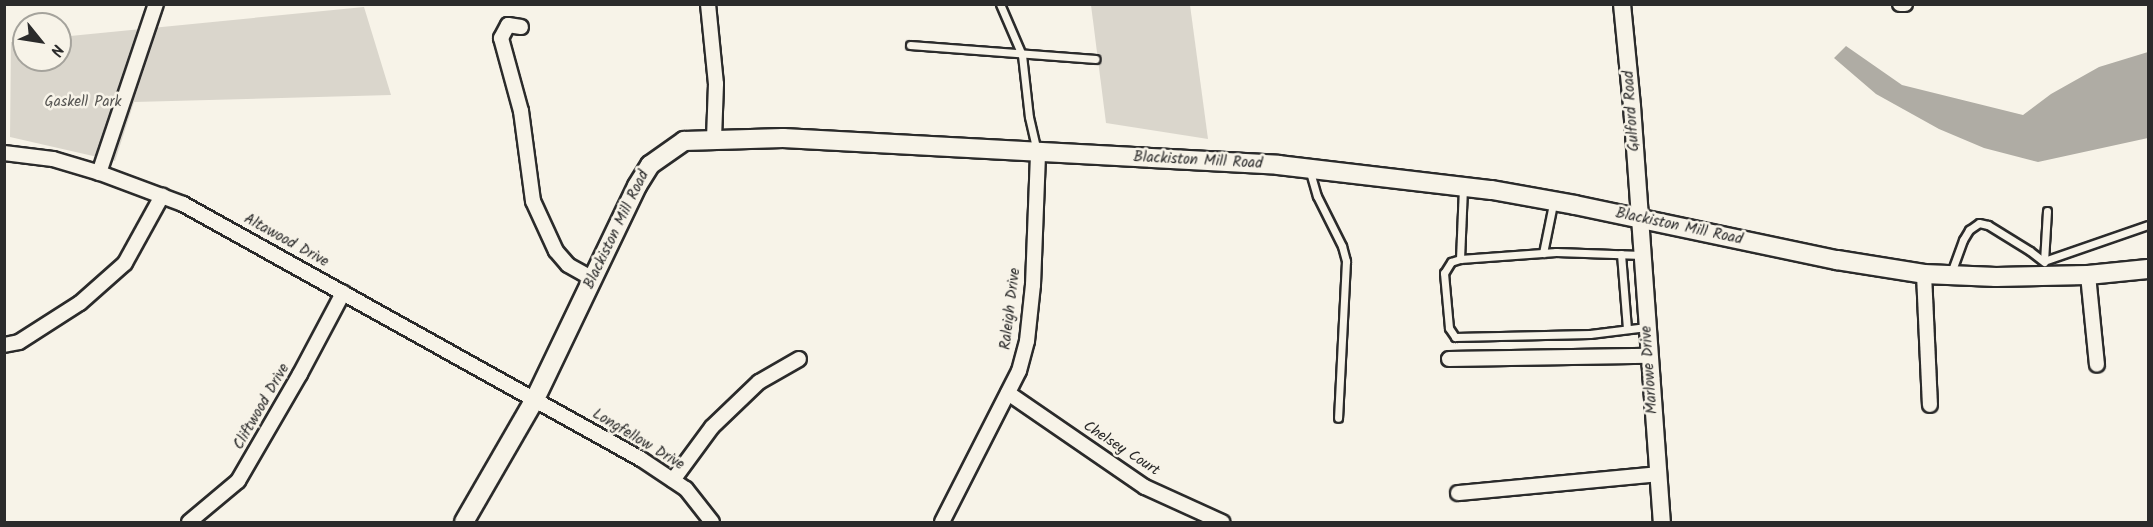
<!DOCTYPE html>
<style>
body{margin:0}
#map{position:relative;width:2153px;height:527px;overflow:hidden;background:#f7f3e8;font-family:Kalam,sans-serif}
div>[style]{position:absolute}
.green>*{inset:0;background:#dad6cc}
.water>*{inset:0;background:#afaca4}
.roads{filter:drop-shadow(2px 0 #2b2b2b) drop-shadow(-2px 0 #2b2b2b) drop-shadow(0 2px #2b2b2b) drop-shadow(0 -2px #2b2b2b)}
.service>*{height:7px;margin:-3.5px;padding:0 3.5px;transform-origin:3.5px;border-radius:3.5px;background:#f7f3e8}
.minor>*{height:14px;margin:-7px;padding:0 7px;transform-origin:7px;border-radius:7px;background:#f7f3e8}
.tertiary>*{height:16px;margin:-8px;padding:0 8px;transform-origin:8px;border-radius:8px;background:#f7f3e8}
.secondary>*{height:18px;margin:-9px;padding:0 9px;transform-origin:9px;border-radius:9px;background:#f7f3e8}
span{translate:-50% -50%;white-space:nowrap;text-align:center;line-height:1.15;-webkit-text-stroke:5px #f7f3e8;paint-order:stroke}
.park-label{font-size:15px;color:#575653}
.street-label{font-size:15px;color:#2b2b2b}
.frame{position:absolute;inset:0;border:6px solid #2b2b2b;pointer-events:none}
.north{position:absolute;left:12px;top:12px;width:60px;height:60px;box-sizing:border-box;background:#f7f3e8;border:2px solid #a5a39c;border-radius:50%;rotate:120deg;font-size:16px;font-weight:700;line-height:24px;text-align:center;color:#2b2b2b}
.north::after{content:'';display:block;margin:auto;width:21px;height:27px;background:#2b2b2b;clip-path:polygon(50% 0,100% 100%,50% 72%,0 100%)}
</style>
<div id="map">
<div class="green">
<div style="clip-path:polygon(1091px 5px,1190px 5px,1208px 139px,1106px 123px)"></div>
<div style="clip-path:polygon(364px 7px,391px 95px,134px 102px,115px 161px,10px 137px,11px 42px,24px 41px,24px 60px,60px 60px,60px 37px)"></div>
</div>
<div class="water">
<div style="clip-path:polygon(1846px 46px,1902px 85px,2023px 115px,2051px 94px,2099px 67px,2148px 52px,2148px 138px,2038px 162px,1984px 148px,1939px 129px,1876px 94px,1834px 58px)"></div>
</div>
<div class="roads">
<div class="service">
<div style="left:1000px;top:4px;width:56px;rotate:66.7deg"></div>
<div style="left:1022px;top:55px;width:62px;rotate:83.6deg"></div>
<div style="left:1029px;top:117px;width:35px;rotate:77deg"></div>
<div style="left:910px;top:45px;width:186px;rotate:4.3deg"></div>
<div style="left:1310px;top:172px;width:25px;rotate:74deg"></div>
<div style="left:1317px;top:196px;width:56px;rotate:63.4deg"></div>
<div style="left:1342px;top:246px;width:16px;rotate:75deg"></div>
<div style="left:1346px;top:261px;width:157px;rotate:92.9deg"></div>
<div style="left:2047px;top:211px;width:50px;rotate:93.4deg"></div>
<div style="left:2044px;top:261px;width:110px;rotate:-19.1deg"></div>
<div style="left:1543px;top:253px;width:50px;rotate:-78.5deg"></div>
<div style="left:1621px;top:254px;width:75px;rotate:85.4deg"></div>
<div style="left:1642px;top:255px;width:86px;rotate:-178deg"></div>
<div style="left:1556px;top:252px;width:96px;rotate:175.8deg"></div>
<div style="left:1460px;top:259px;width:9px;rotate:162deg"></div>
<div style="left:1451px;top:262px;width:13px;rotate:122deg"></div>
<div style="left:1444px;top:273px;width:55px;rotate:84.8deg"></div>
<div style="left:1449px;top:328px;width:11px;rotate:56deg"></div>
<div style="left:1455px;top:337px;width:135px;rotate:-1.3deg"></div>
<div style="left:1590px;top:334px;width:57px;rotate:-7deg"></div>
<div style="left:1460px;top:259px;width:72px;rotate:-87.6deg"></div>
<div style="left:1951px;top:273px;width:35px;rotate:-70deg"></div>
<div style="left:1963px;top:240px;width:12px;rotate:-59deg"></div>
<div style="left:1969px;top:230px;width:12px;rotate:-35deg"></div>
<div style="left:1979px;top:223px;width:9px;rotate:13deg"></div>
<div style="left:1988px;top:225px;width:49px;rotate:31.8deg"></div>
<div style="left:2030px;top:251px;width:18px;rotate:38deg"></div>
</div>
<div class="minor">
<div style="left:708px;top:4px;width:80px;rotate:84.3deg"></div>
<div style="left:716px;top:84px;width:54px;rotate:92.1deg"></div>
<div style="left:1900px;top:4px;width:5px"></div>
<div style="left:521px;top:27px;width:13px;rotate:-171deg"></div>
<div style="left:508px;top:25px;width:15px;rotate:118deg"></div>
<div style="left:501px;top:38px;width:76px;rotate:74.7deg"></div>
<div style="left:521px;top:111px;width:91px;rotate:82.4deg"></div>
<div style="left:533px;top:201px;width:55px;rotate:65.3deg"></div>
<div style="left:556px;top:251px;width:18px;rotate:49deg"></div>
<div style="left:568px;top:265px;width:29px;rotate:29deg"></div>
<div style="left:4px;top:153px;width:49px;rotate:7deg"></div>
<div style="left:53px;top:159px;width:49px;rotate:16.6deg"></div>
<div style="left:100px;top:173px;width:89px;rotate:20.5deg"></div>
<div style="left:183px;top:204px;width:524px;rotate:29.11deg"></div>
<div style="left:641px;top:459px;width:54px;rotate:33.7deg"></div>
<div style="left:686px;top:489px;width:42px;rotate:51.8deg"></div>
<div style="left:99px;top:173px;width:178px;rotate:-71.4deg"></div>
<div style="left:1924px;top:274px;width:131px;rotate:87.4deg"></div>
<div style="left:2088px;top:275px;width:90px;rotate:84.3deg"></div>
<div style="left:4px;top:345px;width:15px;rotate:-11deg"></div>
<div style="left:19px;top:342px;width:72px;rotate:-32.6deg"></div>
<div style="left:80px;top:303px;width:60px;rotate:-41.6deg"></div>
<div style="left:125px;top:263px;width:77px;rotate:-61.1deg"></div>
<div style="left:1449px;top:359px;width:200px;rotate:-0.9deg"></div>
<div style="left:1008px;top:393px;width:166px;rotate:34.5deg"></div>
<div style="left:1145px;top:487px;width:85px;rotate:24.4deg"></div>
<div style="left:673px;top:480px;width:66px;rotate:-53.7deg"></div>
<div style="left:712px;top:427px;width:65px;rotate:-43.8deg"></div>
<div style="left:759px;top:382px;width:46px;rotate:-29.9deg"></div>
<div style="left:1458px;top:493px;width:201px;rotate:-5.4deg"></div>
<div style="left:189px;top:522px;width:64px;rotate:-39.9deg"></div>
<div style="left:238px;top:481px;width:124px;rotate:-59.9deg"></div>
<div style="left:300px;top:374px;width:92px;rotate:-62deg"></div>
<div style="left:942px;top:522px;width:169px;rotate:-63deg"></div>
<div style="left:1019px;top:371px;width:31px;rotate:-75deg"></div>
<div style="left:1027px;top:341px;width:56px;rotate:-83.9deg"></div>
<div style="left:1033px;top:285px;width:132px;rotate:-87.8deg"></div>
</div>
<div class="tertiary">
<div style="left:1622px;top:4px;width:102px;rotate:84.4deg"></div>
<div style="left:1632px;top:106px;width:417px;rotate:85.9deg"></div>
</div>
<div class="secondary">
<div style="left:464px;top:522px;width:142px;rotate:-60deg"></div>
<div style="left:535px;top:399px;width:236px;rotate:-64.4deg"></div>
<div style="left:637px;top:186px;width:25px;rotate:-58deg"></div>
<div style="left:650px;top:165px;width:42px;rotate:-35.2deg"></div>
<div style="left:684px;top:141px;width:99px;rotate:-1.7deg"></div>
<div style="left:783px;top:138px;width:496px;rotate:3.1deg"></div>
<div style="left:1278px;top:165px;width:215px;rotate:6.7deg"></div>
<div style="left:1492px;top:190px;width:84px;rotate:10.2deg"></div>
<div style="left:1575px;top:205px;width:268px;rotate:11.9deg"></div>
<div style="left:1837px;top:260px;width:88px;rotate:9.1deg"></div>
<div style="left:1924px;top:274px;width:72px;rotate:2.4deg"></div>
<div style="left:1996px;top:277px;width:92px;rotate:-1.2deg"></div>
<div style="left:2088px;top:275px;width:60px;rotate:-5.7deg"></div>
</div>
</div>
<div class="park-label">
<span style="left:83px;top:103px">Gaskell Park</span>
</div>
<div class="street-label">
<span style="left:1632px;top:111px;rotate:-94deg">Gulford Road</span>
<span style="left:1198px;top:161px;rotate:3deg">Blackiston Mill Road</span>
<span style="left:1679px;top:227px;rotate:12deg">Blackiston Mill Road</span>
<span style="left:617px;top:230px;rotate:-64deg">Blackiston Mill Road</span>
<span style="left:286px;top:241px;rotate:29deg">Altawood Drive</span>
<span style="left:1011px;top:309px;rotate:-83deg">Raleigh Drive</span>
<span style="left:1650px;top:370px;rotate:-94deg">Marlowe Drive</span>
<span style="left:262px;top:407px;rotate:-60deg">Cliftwood Drive</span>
<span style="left:638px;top:440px;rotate:31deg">Longfellow Drive</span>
<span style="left:1121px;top:449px;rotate:33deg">Chelsey Court</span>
</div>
<div class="frame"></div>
<div class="north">N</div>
</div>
